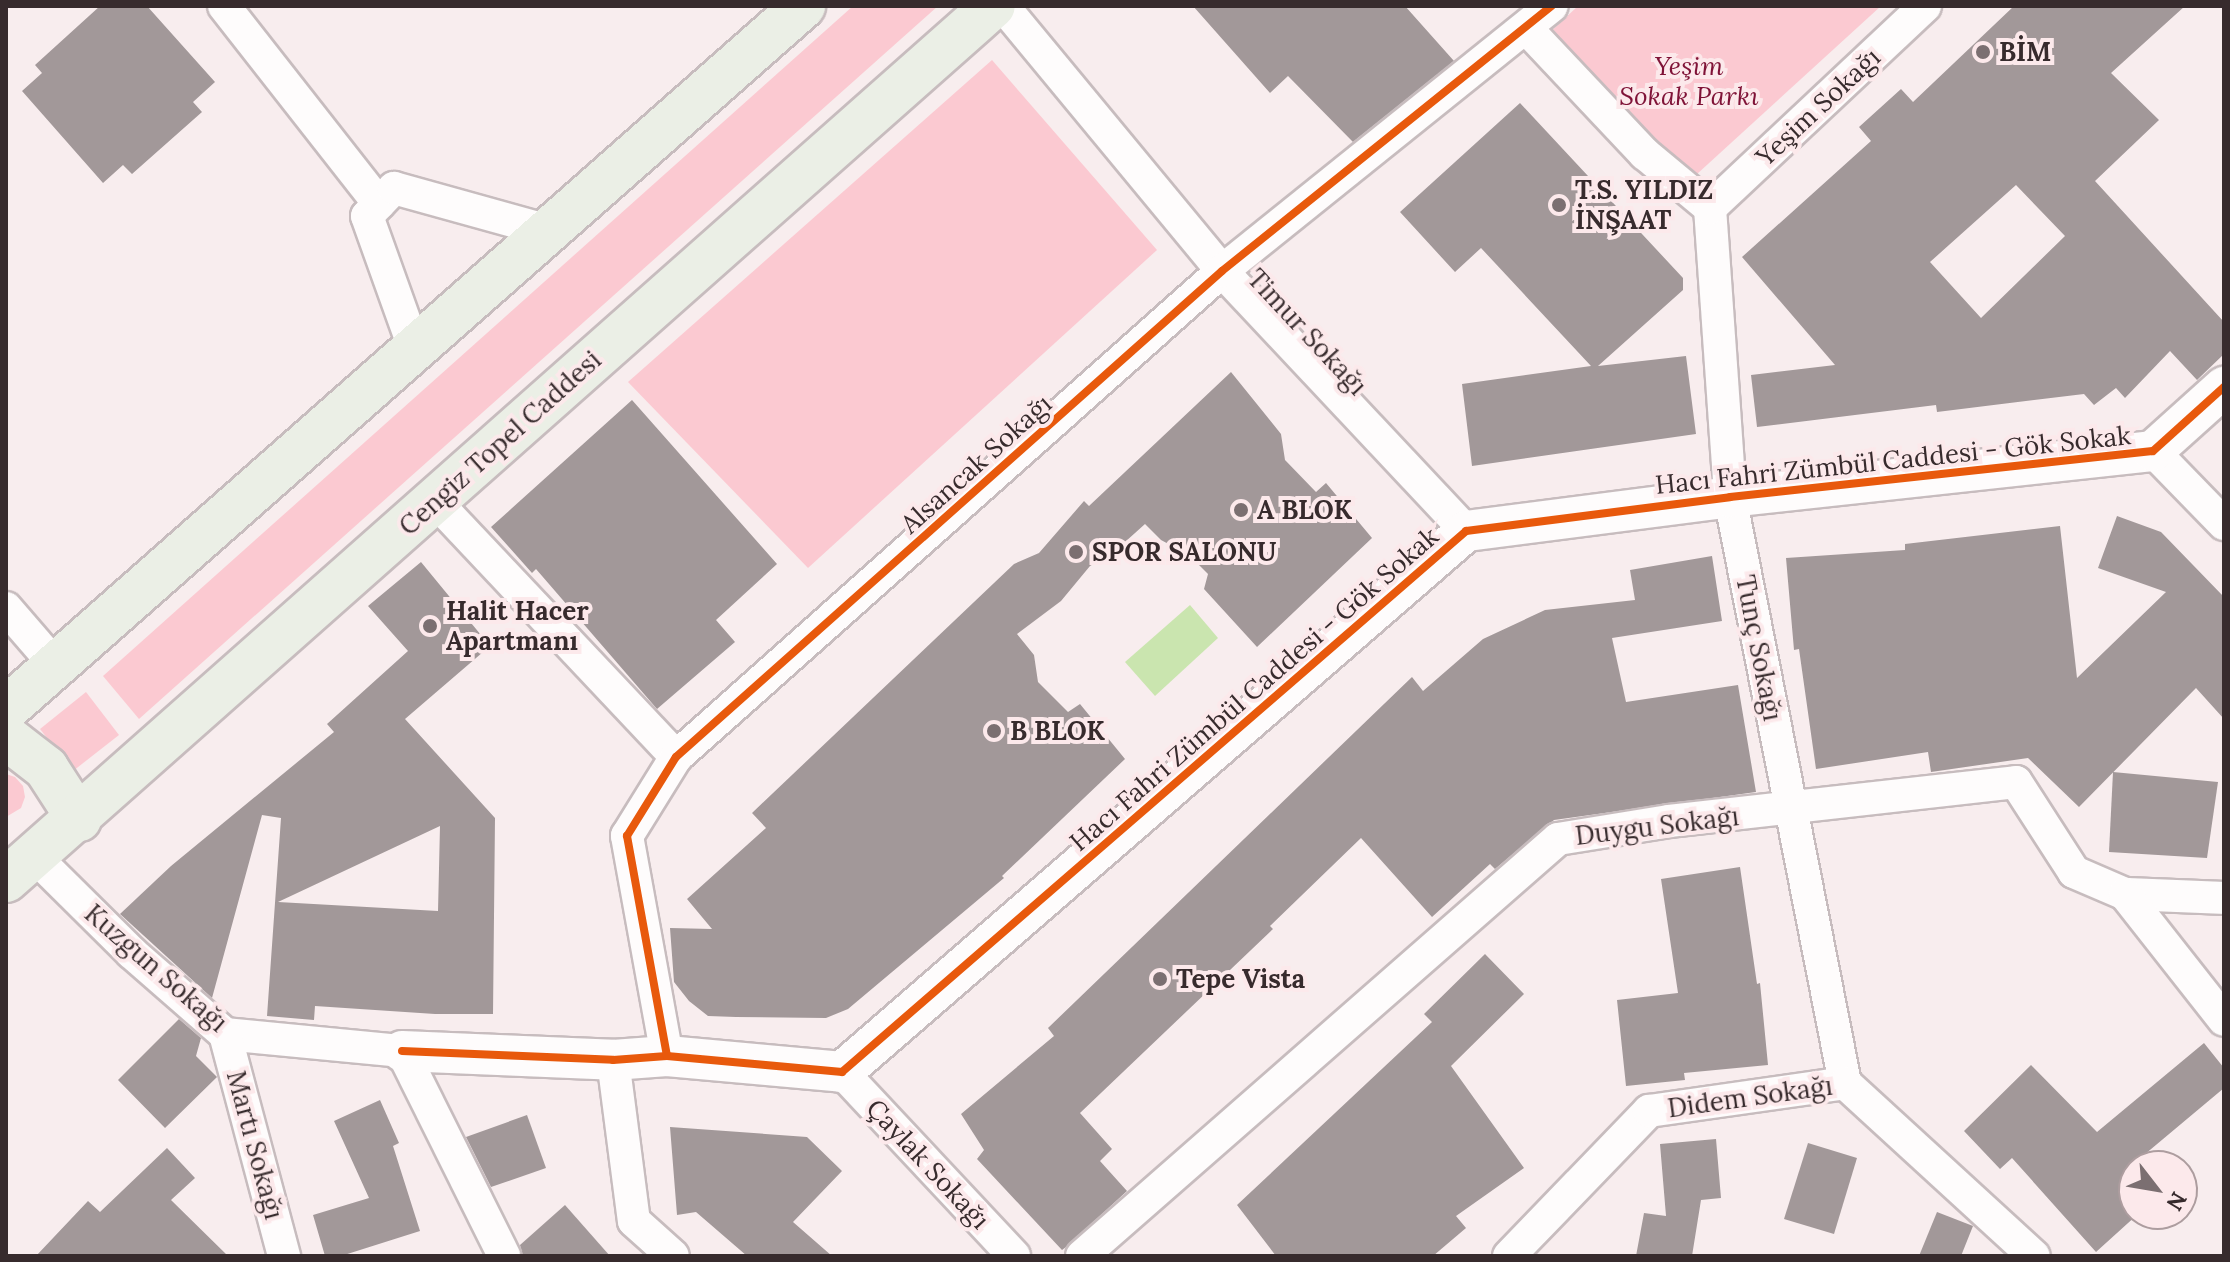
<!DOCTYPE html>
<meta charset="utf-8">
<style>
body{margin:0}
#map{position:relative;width:2230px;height:1262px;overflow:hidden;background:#f8edee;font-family:Lora,serif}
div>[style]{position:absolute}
.green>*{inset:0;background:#fbc9d1}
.water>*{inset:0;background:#cae5af}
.building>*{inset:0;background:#a29899}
.roads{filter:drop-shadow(2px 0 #c7bcbe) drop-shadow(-2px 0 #c7bcbe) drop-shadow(0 2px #c7bcbe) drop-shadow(0 -2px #c7bcbe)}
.minor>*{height:32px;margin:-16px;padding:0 16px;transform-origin:16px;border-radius:16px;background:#fefcfc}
.tertiary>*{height:40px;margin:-20px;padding:0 20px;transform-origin:20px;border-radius:20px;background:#fefcfc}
.primary>*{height:44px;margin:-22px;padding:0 22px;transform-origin:22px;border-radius:22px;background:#ebefe6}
.cycleway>*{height:8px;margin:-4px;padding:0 4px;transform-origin:4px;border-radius:4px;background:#e8590c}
.dots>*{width:22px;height:22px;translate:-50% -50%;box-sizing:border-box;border:4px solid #fce9eb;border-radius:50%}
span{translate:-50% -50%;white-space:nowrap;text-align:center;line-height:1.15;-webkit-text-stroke:8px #fce9eb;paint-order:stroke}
.poi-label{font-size:26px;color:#372b2d;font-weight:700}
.left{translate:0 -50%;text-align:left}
.park-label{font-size:26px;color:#7f1337;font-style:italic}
.street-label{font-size:26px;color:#372b2d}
.frame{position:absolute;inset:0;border:8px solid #372b2d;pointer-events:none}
.north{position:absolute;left:2118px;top:1150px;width:80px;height:80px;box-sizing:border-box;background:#fce9eb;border:2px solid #ad9d9f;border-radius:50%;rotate:121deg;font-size:22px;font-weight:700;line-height:32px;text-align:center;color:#372b2d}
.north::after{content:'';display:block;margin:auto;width:28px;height:36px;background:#7b6f71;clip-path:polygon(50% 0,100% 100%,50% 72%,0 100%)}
</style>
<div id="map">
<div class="green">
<div style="clip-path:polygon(853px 6px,938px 6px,139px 719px,103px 676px)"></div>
<div style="clip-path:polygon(1578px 6px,1881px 6px,1685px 185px,1548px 34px)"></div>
<div style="clip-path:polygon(992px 60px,1157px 250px,808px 568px,628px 382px)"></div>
<div style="clip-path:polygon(86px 692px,119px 735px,73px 771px,40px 729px)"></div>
<div style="clip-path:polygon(6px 774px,15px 777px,23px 786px,25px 797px,21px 808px,6px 817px)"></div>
</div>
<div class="water">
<div style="clip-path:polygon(1190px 605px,1218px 638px,1155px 696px,1125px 662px)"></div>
</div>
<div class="building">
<div style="clip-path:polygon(100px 6px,147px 6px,215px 82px,193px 102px,202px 112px,132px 174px,123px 165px,103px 183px,22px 91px,42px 73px,35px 65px)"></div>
<div style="clip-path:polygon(1193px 6px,1405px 6px,1454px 61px,1353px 142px,1288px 76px,1270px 93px)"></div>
<div style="clip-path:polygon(evenodd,2014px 6px,2185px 6px,2111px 73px,2159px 120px,2095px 181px,2224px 322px,2224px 354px,2197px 380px,2170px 351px,2125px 398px,2116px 388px,2094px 405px,2084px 394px,1937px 412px,1936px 405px,1757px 427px,1751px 375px,1835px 365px,1742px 257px,1871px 141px,1859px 127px,1901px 89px,1913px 102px,2014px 6px,2016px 185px,2065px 236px,1981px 318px,1930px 262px,2016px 185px)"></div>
<div style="clip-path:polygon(1520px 103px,1683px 278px,1683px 290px,1598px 366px,1686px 356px,1696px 434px,1472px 466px,1462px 384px,1591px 366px,1481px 248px,1455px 272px,1400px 212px)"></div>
<div style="clip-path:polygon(1231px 372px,1281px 434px,1285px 460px,1316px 492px,1326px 483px,1372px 538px,1257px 647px,1204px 589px,1208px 574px,1189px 555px,1161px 540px,1145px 524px,1115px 551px,1090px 566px,1061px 601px,1017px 634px,1034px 655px,1038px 682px,1068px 712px,1080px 704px,1125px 759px,1002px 876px,1004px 878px,848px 1009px,826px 1018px,736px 1017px,708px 1016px,689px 1001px,674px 982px,670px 928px,712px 929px,687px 899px,766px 828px,752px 813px,1014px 564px,1039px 553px,1084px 501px,1089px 506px)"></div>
<div style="clip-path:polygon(632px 400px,777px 564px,716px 620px,735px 642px,657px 709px,536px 569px,532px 573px,491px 527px)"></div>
<div style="clip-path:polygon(2117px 516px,2161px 532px,2224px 597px,2224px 719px,2196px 688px,2079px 807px,2028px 758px,1931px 772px,1928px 752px,1816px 769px,1799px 649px,1794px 650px,1786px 558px,1905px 550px,1905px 544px,2060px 526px,2077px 678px,2166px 592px,2098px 568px)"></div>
<div style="clip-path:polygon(1712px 556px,1722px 621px,1612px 638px,1626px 702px,1738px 685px,1756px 792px,1554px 820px,1495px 869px,1490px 864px,1432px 917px,1361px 838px,1270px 926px,1273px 929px,1080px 1113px,1112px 1149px,1100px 1161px,1127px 1191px,1066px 1247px,1062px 1250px,977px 1159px,984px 1150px,961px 1114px,1054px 1036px,1048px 1028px,1412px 677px,1423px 691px,1483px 639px,1545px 610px,1635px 600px,1630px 570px)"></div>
<div style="clip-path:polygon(evenodd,421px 562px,490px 646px,405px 719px,495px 818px,493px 1014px,435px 1014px,315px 1006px,314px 1020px,267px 1016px,281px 818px,262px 815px,212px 998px,120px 914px,171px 866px,334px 732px,327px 724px,408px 651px,368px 606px,421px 562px,440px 826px,438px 911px,278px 902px,440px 826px)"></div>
<div style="clip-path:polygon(2113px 772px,2218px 782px,2207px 858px,2109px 852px)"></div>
<div style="clip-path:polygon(1740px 867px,1757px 984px,1760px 983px,1768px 1065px,1684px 1073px,1685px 1080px,1626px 1086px,1617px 1000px,1678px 993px,1661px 879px)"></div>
<div style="clip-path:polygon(1485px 954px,1524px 994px,1451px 1066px,1524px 1168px,1456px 1216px,1466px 1228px,1433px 1256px,1276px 1256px,1237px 1205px,1432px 1022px,1424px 1014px)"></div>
<div style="clip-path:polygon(179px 1019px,201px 1038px,196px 1056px,217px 1077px,165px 1128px,118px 1080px)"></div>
<div style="clip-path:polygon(2204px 1043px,2224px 1068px,2224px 1088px,2138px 1160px,2144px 1166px,2134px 1166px,2134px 1214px,2138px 1214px,2096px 1252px,2012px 1158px,2000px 1169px,1964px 1131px,2031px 1065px,2097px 1132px)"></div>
<div style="clip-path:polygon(380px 1100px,399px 1143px,393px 1146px,420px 1231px,341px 1256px,325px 1256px,313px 1215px,369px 1198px,334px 1121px)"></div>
<div style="clip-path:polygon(527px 1115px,546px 1168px,491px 1187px,466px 1137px)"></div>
<div style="clip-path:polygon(670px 1127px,807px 1137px,842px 1171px,793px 1222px,832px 1256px,747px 1256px,696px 1212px,677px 1215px)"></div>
<div style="clip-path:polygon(1716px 1139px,1721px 1198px,1701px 1200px,1692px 1256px,1636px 1256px,1644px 1213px,1666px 1216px,1660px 1144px)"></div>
<div style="clip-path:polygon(1808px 1143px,1857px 1158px,1834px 1234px,1784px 1219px)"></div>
<div style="clip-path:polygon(167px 1148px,195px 1178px,171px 1200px,228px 1256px,36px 1256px,88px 1201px,100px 1212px)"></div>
<div style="clip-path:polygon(565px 1205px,610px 1256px,523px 1256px,520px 1245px)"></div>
<div style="clip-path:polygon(1937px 1212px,1973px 1226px,1961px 1256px,1919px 1256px)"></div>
</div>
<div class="roads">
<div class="minor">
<div style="left:224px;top:6px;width:251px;rotate:51.9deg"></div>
<div style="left:1003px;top:6px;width:344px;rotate:50.4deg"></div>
<div style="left:1222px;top:271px;width:357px;rotate:46.8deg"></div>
<div style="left:1527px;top:29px;width:172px;rotate:46.7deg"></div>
<div style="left:1645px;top:154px;width:85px;rotate:39.7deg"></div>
<div style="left:1710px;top:208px;width:290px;rotate:86deg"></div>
<div style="left:1730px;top:497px;width:597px;rotate:78.9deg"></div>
<div style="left:1710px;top:208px;width:295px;rotate:-43.2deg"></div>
<div style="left:415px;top:350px;width:142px;rotate:-109.7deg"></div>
<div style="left:367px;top:216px;width:39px;rotate:-46deg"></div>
<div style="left:394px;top:188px;width:161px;rotate:15.5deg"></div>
<div style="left:2153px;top:451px;width:102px;rotate:45.8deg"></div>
<div style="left:435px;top:501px;width:352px;rotate:46.7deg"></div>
<div style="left:6px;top:608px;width:77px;rotate:49.2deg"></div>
<div style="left:35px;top:857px;width:136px;rotate:44.7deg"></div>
<div style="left:132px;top:953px;width:123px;rotate:41.1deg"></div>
<div style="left:225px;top:1034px;width:178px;rotate:5.5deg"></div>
<div style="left:402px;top:1051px;width:229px;rotate:63.5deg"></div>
<div style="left:2125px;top:894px;width:99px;rotate:2.3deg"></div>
<div style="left:225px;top:1034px;width:230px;rotate:75.1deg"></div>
<div style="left:667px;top:1056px;width:224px;rotate:-100.3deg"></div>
<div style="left:627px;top:836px;width:93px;rotate:-58.2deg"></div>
<div style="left:676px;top:757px;width:731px;rotate:-41.67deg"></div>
<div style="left:1222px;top:271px;width:423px;rotate:-38.8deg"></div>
<div style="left:613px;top:1060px;width:162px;rotate:82.6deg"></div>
<div style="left:634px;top:1221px;width:52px;rotate:41.9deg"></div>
<div style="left:842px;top:1072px;width:252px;rotate:46.9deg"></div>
<div style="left:1082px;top:1256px;width:633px;rotate:-41.22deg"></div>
<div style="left:1558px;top:839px;width:112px;rotate:-9.2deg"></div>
<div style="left:1669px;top:821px;width:349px;rotate:-6.4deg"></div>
<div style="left:2016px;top:782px;width:107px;rotate:57.2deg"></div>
<div style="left:2074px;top:872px;width:56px;rotate:23.3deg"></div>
<div style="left:2125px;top:894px;width:160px;rotate:51.8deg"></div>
<div style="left:1509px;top:1256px;width:202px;rotate:-46deg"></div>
<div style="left:1649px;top:1111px;width:198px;rotate:-8.1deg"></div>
<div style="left:1845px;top:1083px;width:256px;rotate:42.5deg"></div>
</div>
<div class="tertiary">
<div style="left:402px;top:1051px;width:211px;rotate:2.4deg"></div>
<div style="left:613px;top:1060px;width:54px;rotate:-4.2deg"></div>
<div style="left:667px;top:1056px;width:176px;rotate:5.2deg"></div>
<div style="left:842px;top:1072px;width:826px;rotate:-40.92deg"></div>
<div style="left:1466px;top:531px;width:266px;rotate:-7.3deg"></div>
<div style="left:1730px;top:497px;width:425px;rotate:-6.2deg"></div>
<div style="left:2153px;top:451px;width:96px;rotate:-42deg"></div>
</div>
<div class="primary">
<div style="left:6px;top:709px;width:1063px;rotate:-41.41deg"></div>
<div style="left:6px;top:737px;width:51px;rotate:37.8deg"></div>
<div style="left:46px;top:768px;width:61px;rotate:57.1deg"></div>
<div style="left:6px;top:880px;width:1318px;rotate:-41.53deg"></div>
</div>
</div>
<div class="cycleway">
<div style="left:402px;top:1051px;width:211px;rotate:2.4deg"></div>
<div style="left:613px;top:1060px;width:54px;rotate:-4.2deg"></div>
<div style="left:667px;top:1056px;width:176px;rotate:5.2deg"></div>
<div style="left:842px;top:1072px;width:826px;rotate:-40.92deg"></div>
<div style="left:1466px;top:531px;width:266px;rotate:-7.3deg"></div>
<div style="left:1730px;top:497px;width:425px;rotate:-6.2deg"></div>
<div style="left:2153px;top:451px;width:96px;rotate:-42deg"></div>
<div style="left:667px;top:1056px;width:224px;rotate:-100.3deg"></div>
<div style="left:627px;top:836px;width:93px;rotate:-58.2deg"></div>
<div style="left:676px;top:757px;width:731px;rotate:-41.67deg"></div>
<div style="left:1222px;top:271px;width:423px;rotate:-38.8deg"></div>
</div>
<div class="dots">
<div style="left:1983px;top:52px;background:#7b6f71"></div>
<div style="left:1559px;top:205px;background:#7b6f71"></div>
<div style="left:1241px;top:510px;background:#7b6f71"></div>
<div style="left:1076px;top:552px;background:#7b6f71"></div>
<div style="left:430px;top:626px;background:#7b6f71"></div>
<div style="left:994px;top:731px;background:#7b6f71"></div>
<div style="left:1160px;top:979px;background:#7b6f71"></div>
</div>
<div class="poi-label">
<span class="left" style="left:1999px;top:52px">BİM</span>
<span class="left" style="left:1575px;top:205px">T.S. YILDIZ<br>İNŞAAT</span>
<span class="left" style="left:1257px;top:510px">A BLOK</span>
<span class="left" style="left:1092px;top:552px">SPOR SALONU</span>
<span class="left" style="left:446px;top:626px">Halit Hacer<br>Apartmanı</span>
<span class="left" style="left:1010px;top:731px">B BLOK</span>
<span class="left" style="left:1176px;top:979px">Tepe Vista</span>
</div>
<div class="park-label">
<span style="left:1689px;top:81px">Yeşim<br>Sokak Parkı</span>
</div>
<div class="street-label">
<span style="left:1818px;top:107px;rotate:-43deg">Yeşim Sokağı</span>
<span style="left:1307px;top:332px;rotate:47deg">Timur Sokağı</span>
<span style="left:500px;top:443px;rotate:-42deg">Cengiz Topel Caddesi</span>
<span style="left:1893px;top:460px;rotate:-6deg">Hacı Fahri Zümbül Caddesi - Gök Sokak</span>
<span style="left:976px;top:464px;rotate:-42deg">Alsancak Sokağı</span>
<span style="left:1759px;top:648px;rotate:79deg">Tunç Sokağı</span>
<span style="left:1254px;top:689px;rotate:-41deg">Hacı Fahri Zümbül Caddesi - Gök Sokak</span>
<span style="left:1657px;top:826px;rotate:-7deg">Duygu Sokağı</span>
<span style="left:156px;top:968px;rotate:41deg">Kuzgun Sokağı</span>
<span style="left:1750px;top:1097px;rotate:-8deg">Didem Sokağı</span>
<span style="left:255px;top:1145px;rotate:75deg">Martı Sokağı</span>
<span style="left:928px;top:1164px;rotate:47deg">Çaylak Sokağı</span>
</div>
<div class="frame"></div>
<div class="north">N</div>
</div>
